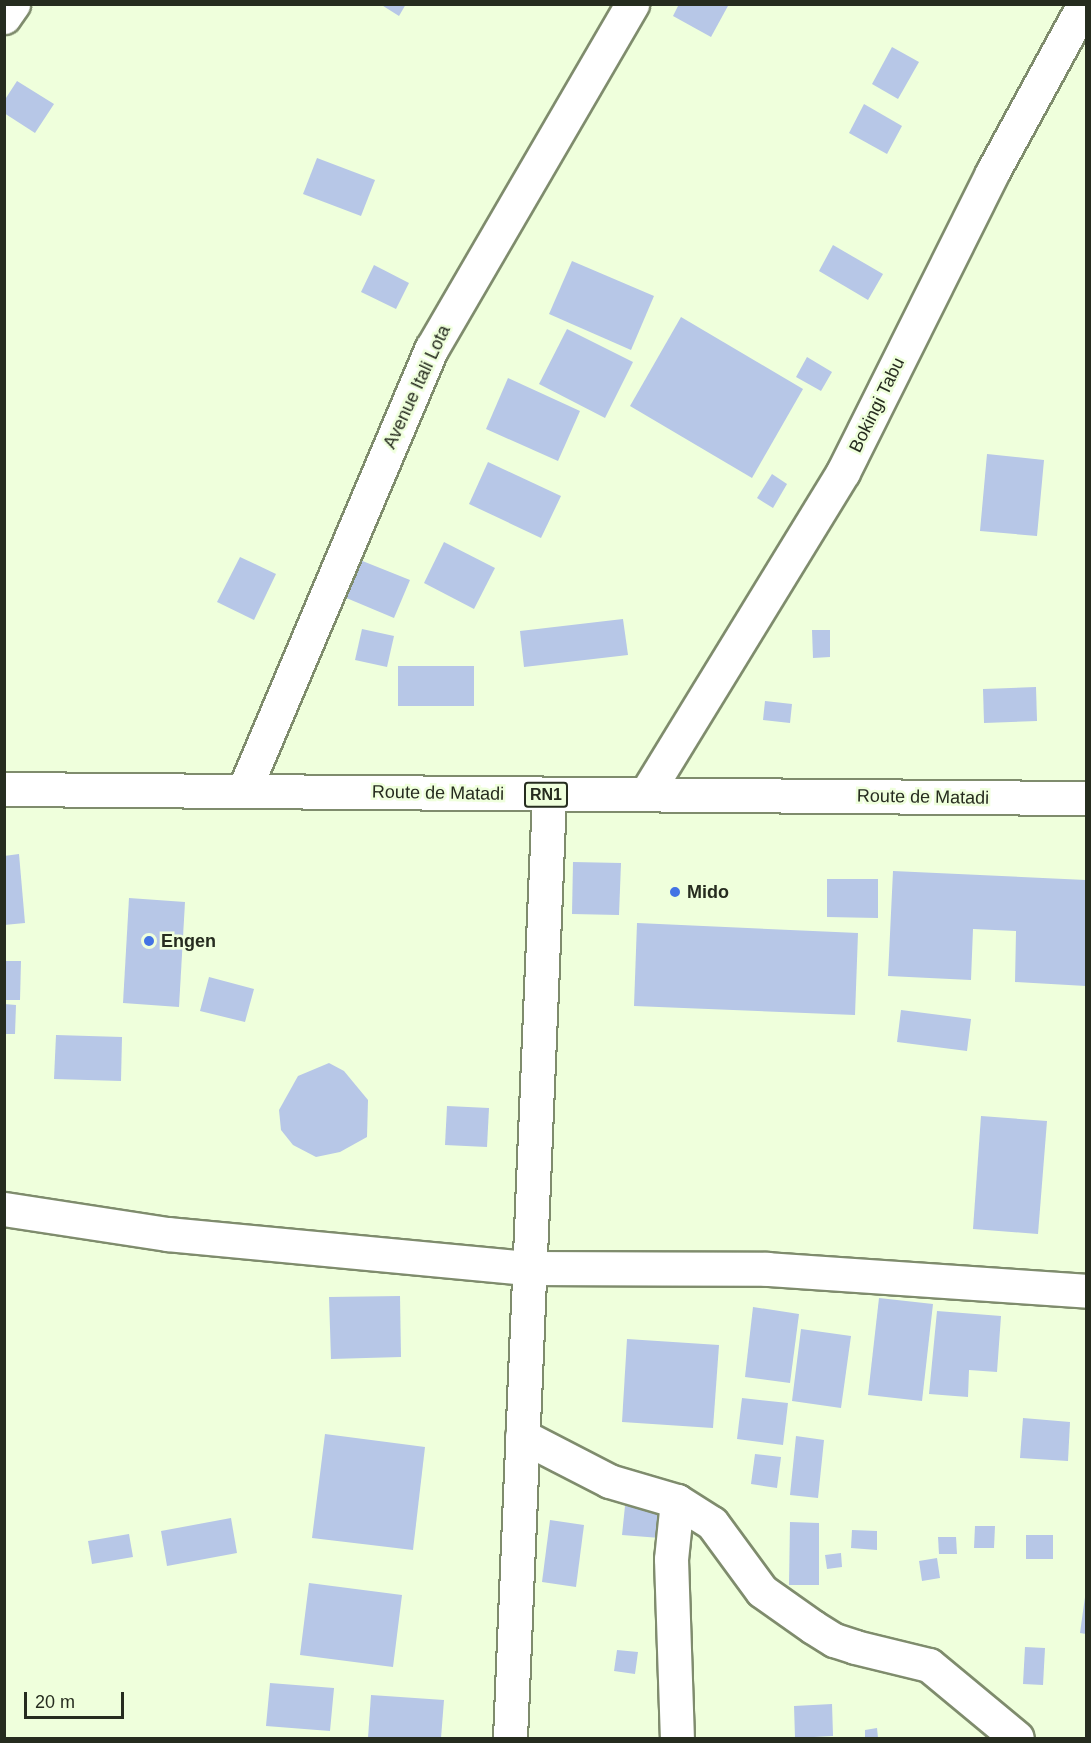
<!DOCTYPE html>
<style>
body{margin:0}
#map{position:relative;width:1091px;height:1743px;overflow:hidden;background:#efffdc;font-family:Arial,sans-serif}
div>[style]{position:absolute}
.building>*{inset:0;background:#b7c7e7}
.roads{filter:drop-shadow(2px 0 #7f8c6d) drop-shadow(-2px 0 #7f8c6d) drop-shadow(0 2px #7f8c6d) drop-shadow(0 -2px #7f8c6d)}
.minor>*{height:33px;margin:-16.5px;padding:0 16.5px;transform-origin:16.5px;border-radius:16.5px;background:#fff}
.trunk>*{height:33px;margin:-16.5px;padding:0 16.5px;transform-origin:16.5px;border-radius:16.5px;background:#fff}
.dots>*{width:16px;height:16px;translate:-50% -50%;box-sizing:border-box;border:3px solid #efffdc;border-radius:50%}
span{translate:-50% -50%;white-space:nowrap;text-align:center;line-height:1.15;-webkit-text-stroke:5px #efffdc;paint-order:stroke}
.shield-label span{padding:2px 4px;background:#efffdc;border:2px solid;border-radius:4px;-webkit-text-stroke-width:0}
.shield-label{font-size:16px;color:#262c1f;font-weight:700}
.street-label{font-size:18px;color:#262c1f}
.poi-label{font-size:18px;color:#262c1f;font-weight:700}
.left{translate:0 -50%;text-align:left}
.frame{position:absolute;inset:0;border:6px solid #262c1f;pointer-events:none}
.scale{position:absolute;left:24px;top:1692px;width:100px;height:27px;box-sizing:border-box;border:3px solid #262c1f;border-top:0;padding-left:8px;font-size:18px;line-height:21px;white-space:nowrap;color:#262c1f;-webkit-text-stroke:4px #efffdc;paint-order:stroke}
</style>
<div id="map">
<div class="building">
<div style="clip-path:polygon(380px 4px,406px 4px,399px 16px)"></div>
<div style="clip-path:polygon(679px 4px,729px 4px,711px 37px,673px 16px)"></div>
<div style="clip-path:polygon(892px 47px,919px 62px,898px 99px,872px 84px)"></div>
<div style="clip-path:polygon(17px 81px,54px 104px,35px 133px,4px 113px,4px 101px)"></div>
<div style="clip-path:polygon(864px 104px,902px 126px,887px 154px,849px 133px)"></div>
<div style="clip-path:polygon(317px 158px,375px 180px,361px 216px,303px 194px)"></div>
<div style="clip-path:polygon(833px 245px,883px 274px,868px 300px,819px 271px)"></div>
<div style="clip-path:polygon(572px 261px,654px 296px,631px 350px,549px 314px)"></div>
<div style="clip-path:polygon(374px 265px,409px 283px,396px 309px,361px 292px)"></div>
<div style="clip-path:polygon(681px 317px,803px 389px,752px 478px,630px 406px)"></div>
<div style="clip-path:polygon(567px 329px,633px 362px,605px 418px,539px 384px)"></div>
<div style="clip-path:polygon(807px 357px,832px 372px,821px 391px,796px 377px)"></div>
<div style="clip-path:polygon(508px 378px,580px 411px,558px 461px,486px 429px)"></div>
<div style="clip-path:polygon(987px 454px,1044px 460px,1037px 536px,980px 531px)"></div>
<div style="clip-path:polygon(488px 462px,561px 496px,541px 538px,469px 504px)"></div>
<div style="clip-path:polygon(772px 474px,787px 484px,773px 508px,757px 498px)"></div>
<div style="clip-path:polygon(444px 542px,495px 568px,474px 609px,424px 583px)"></div>
<div style="clip-path:polygon(240px 557px,276px 574px,254px 620px,217px 602px)"></div>
<div style="clip-path:polygon(360px 560px,410px 580px,394px 618px,344px 597px)"></div>
<div style="clip-path:polygon(623px 619px,628px 655px,524px 667px,520px 631px)"></div>
<div style="clip-path:polygon(362px 629px,394px 636px,387px 667px,355px 660px)"></div>
<div style="clip-path:polygon(812px 630px,830px 630px,830px 657px,813px 658px)"></div>
<div style="clip-path:polygon(398px 666px,474px 666px,474px 706px,398px 706px)"></div>
<div style="clip-path:polygon(1036px 687px,1037px 721px,984px 723px,983px 689px)"></div>
<div style="clip-path:polygon(765px 701px,792px 704px,790px 723px,763px 720px)"></div>
<div style="clip-path:polygon(19px 854px,25px 923px,4px 925px,4px 856px)"></div>
<div style="clip-path:polygon(573px 862px,621px 863px,619px 915px,572px 914px)"></div>
<div style="clip-path:polygon(893px 871px,1086px 880px,1086px 986px,1015px 982px,1016px 931px,973px 929px,971px 980px,888px 976px)"></div>
<div style="clip-path:polygon(827px 879px,878px 879px,878px 918px,827px 917px)"></div>
<div style="clip-path:polygon(129px 898px,185px 902px,179px 1007px,123px 1003px)"></div>
<div style="clip-path:polygon(637px 923px,858px 933px,855px 1015px,634px 1006px)"></div>
<div style="clip-path:polygon(5px 961px,21px 961px,20px 1000px,5px 1000px)"></div>
<div style="clip-path:polygon(209px 977px,254px 989px,245px 1022px,200px 1011px)"></div>
<div style="clip-path:polygon(4px 1004px,16px 1005px,15px 1034px,4px 1034px)"></div>
<div style="clip-path:polygon(901px 1010px,971px 1019px,967px 1051px,897px 1042px)"></div>
<div style="clip-path:polygon(56px 1035px,122px 1037px,121px 1081px,54px 1079px)"></div>
<div style="clip-path:polygon(329px 1063px,344px 1071px,368px 1100px,367px 1137px,340px 1152px,316px 1157px,293px 1145px,281px 1130px,279px 1110px,298px 1076px)"></div>
<div style="clip-path:polygon(447px 1106px,489px 1108px,487px 1147px,445px 1145px)"></div>
<div style="clip-path:polygon(981px 1116px,1047px 1121px,1038px 1234px,973px 1229px)"></div>
<div style="clip-path:polygon(400px 1296px,401px 1357px,331px 1359px,329px 1297px)"></div>
<div style="clip-path:polygon(879px 1298px,933px 1304px,922px 1401px,868px 1395px)"></div>
<div style="clip-path:polygon(753px 1307px,799px 1314px,790px 1383px,745px 1377px)"></div>
<div style="clip-path:polygon(937px 1311px,1001px 1316px,997px 1372px,969px 1370px,968px 1397px,929px 1394px)"></div>
<div style="clip-path:polygon(801px 1329px,851px 1336px,841px 1408px,792px 1401px)"></div>
<div style="clip-path:polygon(627px 1339px,719px 1345px,713px 1428px,622px 1422px)"></div>
<div style="clip-path:polygon(742px 1398px,788px 1403px,783px 1445px,737px 1439px)"></div>
<div style="clip-path:polygon(1023px 1418px,1070px 1422px,1068px 1461px,1020px 1458px)"></div>
<div style="clip-path:polygon(325px 1434px,425px 1447px,413px 1550px,312px 1538px)"></div>
<div style="clip-path:polygon(796px 1436px,824px 1440px,818px 1498px,790px 1495px)"></div>
<div style="clip-path:polygon(755px 1454px,781px 1457px,777px 1488px,751px 1484px)"></div>
<div style="clip-path:polygon(625px 1506px,662px 1509px,660px 1538px,622px 1535px)"></div>
<div style="clip-path:polygon(231px 1518px,237px 1553px,167px 1566px,161px 1531px)"></div>
<div style="clip-path:polygon(550px 1520px,584px 1525px,576px 1587px,542px 1582px)"></div>
<div style="clip-path:polygon(790px 1522px,819px 1523px,819px 1585px,789px 1585px)"></div>
<div style="clip-path:polygon(975px 1526px,995px 1526px,994px 1548px,974px 1548px)"></div>
<div style="clip-path:polygon(852px 1530px,877px 1531px,877px 1550px,851px 1548px)"></div>
<div style="clip-path:polygon(129px 1534px,133px 1557px,92px 1564px,88px 1541px)"></div>
<div style="clip-path:polygon(1026px 1535px,1053px 1535px,1053px 1559px,1026px 1559px)"></div>
<div style="clip-path:polygon(938px 1537px,956px 1537px,957px 1554px,939px 1554px)"></div>
<div style="clip-path:polygon(841px 1553px,842px 1567px,827px 1569px,825px 1555px)"></div>
<div style="clip-path:polygon(937px 1558px,940px 1578px,922px 1581px,919px 1561px)"></div>
<div style="clip-path:polygon(309px 1583px,402px 1595px,393px 1667px,300px 1655px)"></div>
<div style="clip-path:polygon(1085px 1597px,1086px 1597px,1086px 1634px,1080px 1633px)"></div>
<div style="clip-path:polygon(1025px 1647px,1045px 1648px,1043px 1685px,1023px 1684px)"></div>
<div style="clip-path:polygon(617px 1650px,638px 1652px,635px 1674px,614px 1671px)"></div>
<div style="clip-path:polygon(270px 1683px,334px 1688px,330px 1731px,266px 1726px)"></div>
<div style="clip-path:polygon(371px 1695px,444px 1700px,441px 1738px,368px 1738px)"></div>
<div style="clip-path:polygon(832px 1704px,833px 1736px,795px 1738px,794px 1706px)"></div>
<div style="clip-path:polygon(877px 1728px,878px 1738px,865px 1738px,865px 1730px)"></div>
</div>
<div class="roads">
<div class="minor">
<div style="left:4px;top:17px;width:16px;rotate:-55deg"></div>
<div style="left:244px;top:790px;width:480px;rotate:-67deg"></div>
<div style="left:432px;top:348px;width:398px;rotate:-59.8deg"></div>
<div style="left:647px;top:792px;width:375px;rotate:-58.5deg"></div>
<div style="left:843px;top:472px;width:334px;rotate:-63.5deg"></div>
<div style="left:992px;top:173px;width:192px;rotate:-61.4deg"></div>
<div style="left:4px;top:1209px;width:165px;rotate:8.7deg"></div>
<div style="left:167px;top:1234px;width:364px;rotate:5.4deg"></div>
<div style="left:529px;top:1268px;width:238px;rotate:0.2deg"></div>
<div style="left:767px;top:1269px;width:320px;rotate:3.9deg"></div>
<div style="left:522px;top:1436px;width:98px;rotate:27.3deg"></div>
<div style="left:609px;top:1481px;width:71px;rotate:16.4deg"></div>
<div style="left:677px;top:1501px;width:58px;rotate:95.9deg"></div>
<div style="left:671px;top:1559px;width:179px;rotate:88.1deg"></div>
<div style="left:677px;top:1501px;width:41px;rotate:32.2deg"></div>
<div style="left:712px;top:1523px;width:84px;rotate:53.7deg"></div>
<div style="left:762px;top:1591px;width:62px;rotate:35.2deg"></div>
<div style="left:813px;top:1627px;width:25px;rotate:32deg"></div>
<div style="left:834px;top:1640px;width:22px;rotate:18deg"></div>
<div style="left:855px;top:1647px;width:76px;rotate:13.7deg"></div>
<div style="left:929px;top:1665px;width:114px;rotate:39.7deg"></div>
<div style="left:510px;top:1738px;width:944px;rotate:-87.63deg"></div>
</div>
<div class="trunk">
<div style="left:4px;top:789px;width:1082px;rotate:0.48deg"></div>
</div>
</div>
<div class="dots">
<div style="left:675px;top:892px;background:#4373e4"></div>
<div style="left:149px;top:941px;background:#4373e4"></div>
</div>
<div class="shield-label">
<span style="left:546px;top:795px">RN1</span>
</div>
<div class="street-label">
<span style="left:417px;top:387px;rotate:-65deg">Avenue Itali Lota</span>
<span style="left:877px;top:405px;rotate:-64deg">Bokingi Tabu</span>
<span style="left:438px;top:793px;rotate:1deg">Route de Matadi</span>
<span style="left:923px;top:797px;rotate:1deg">Route de Matadi</span>
</div>
<div class="poi-label">
<span class="left" style="left:687px;top:892px">Mido</span>
<span class="left" style="left:161px;top:941px">Engen</span>
</div>
<div class="frame"></div>
<div class="scale">20 m</div>
</div>
